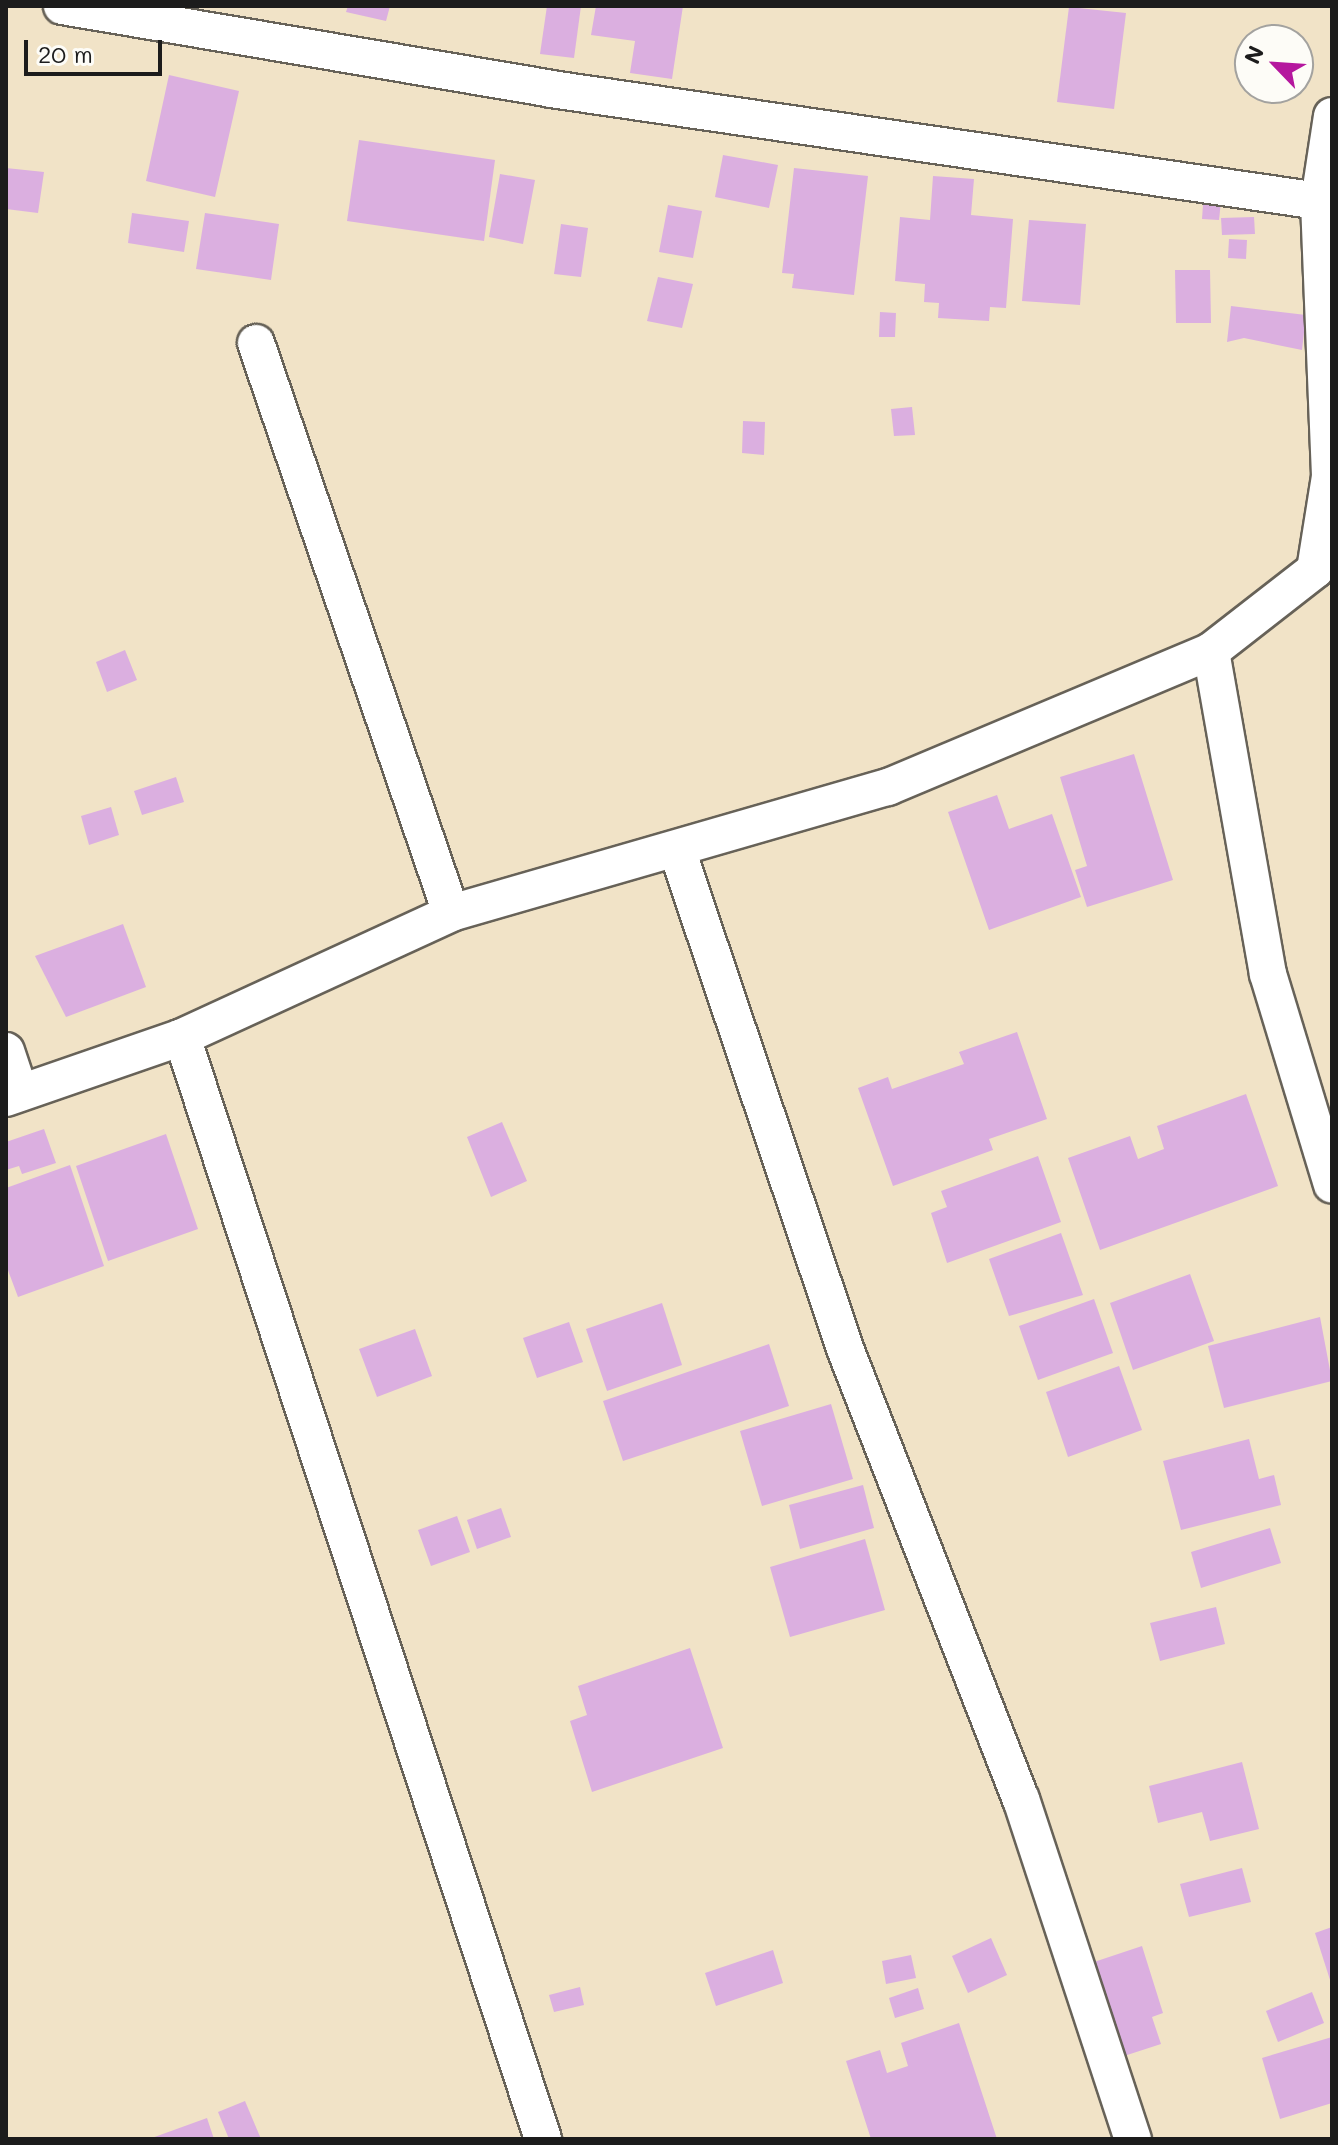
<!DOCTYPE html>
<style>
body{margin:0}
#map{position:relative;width:1338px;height:2145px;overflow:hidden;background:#f1e3c7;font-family:Mali,sans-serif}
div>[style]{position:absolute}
.building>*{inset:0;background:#dbafe0}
.roads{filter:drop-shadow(2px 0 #676258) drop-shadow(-2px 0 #676258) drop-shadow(0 2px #676258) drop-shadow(0 -2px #676258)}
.minor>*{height:36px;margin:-18px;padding:0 18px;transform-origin:18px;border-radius:18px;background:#fff}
span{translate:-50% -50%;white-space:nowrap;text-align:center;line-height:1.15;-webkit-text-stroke:7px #fdfcf7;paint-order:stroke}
.frame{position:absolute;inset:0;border:8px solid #1c1c1c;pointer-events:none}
.north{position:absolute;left:1234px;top:24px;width:80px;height:80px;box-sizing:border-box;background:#fdfcf7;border:2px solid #a3a29f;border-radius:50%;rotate:295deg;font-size:22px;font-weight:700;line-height:32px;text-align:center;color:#1c1c1c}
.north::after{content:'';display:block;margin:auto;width:28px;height:36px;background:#b5179e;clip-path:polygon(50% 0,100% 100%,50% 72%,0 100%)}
.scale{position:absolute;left:24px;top:40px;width:138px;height:36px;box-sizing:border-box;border:4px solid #1c1c1c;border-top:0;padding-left:10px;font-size:24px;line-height:28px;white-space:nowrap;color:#1c1c1c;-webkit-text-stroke:6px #fdfcf7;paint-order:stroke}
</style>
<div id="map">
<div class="building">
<div style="clip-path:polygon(348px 6px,390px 6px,386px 21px,346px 12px)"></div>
<div style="clip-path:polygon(547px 6px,581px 6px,574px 58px,540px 54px)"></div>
<div style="clip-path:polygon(596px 6px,683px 6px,672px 79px,630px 73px,635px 41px,591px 35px)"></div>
<div style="clip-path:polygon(1069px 7px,1126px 13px,1114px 109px,1057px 102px)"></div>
<div style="clip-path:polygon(169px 75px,239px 91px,215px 197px,146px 181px)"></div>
<div style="clip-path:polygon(359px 140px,495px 160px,484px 241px,347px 221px)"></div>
<div style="clip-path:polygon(723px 155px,778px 165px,769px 208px,715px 197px)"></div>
<div style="clip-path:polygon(6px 168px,44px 172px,38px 213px,6px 209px)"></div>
<div style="clip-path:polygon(794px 168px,868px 176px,854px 295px,792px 288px,794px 274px,782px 273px)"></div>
<div style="clip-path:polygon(500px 174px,535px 180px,523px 244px,489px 237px)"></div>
<div style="clip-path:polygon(933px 176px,974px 179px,971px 215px,1013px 219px,1006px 308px,990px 307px,989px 321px,938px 318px,939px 303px,924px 302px,925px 284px,895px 281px,900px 217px,930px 220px)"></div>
<div style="clip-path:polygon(1204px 191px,1222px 192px,1219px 220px,1202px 219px)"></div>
<div style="clip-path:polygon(668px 205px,702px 211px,693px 258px,659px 252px)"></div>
<div style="clip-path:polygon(132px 213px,189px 221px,184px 252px,128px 243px)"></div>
<div style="clip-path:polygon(205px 213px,279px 224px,271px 280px,196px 269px)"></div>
<div style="clip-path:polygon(1254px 217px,1255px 234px,1222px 235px,1221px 218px)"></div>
<div style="clip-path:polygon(1029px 220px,1086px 224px,1080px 305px,1022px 301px)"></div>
<div style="clip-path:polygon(561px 224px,588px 228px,581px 277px,554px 274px)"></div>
<div style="clip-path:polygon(1229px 239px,1247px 240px,1246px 259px,1228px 258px)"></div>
<div style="clip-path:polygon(1175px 270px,1210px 270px,1211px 323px,1176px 323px)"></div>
<div style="clip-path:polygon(658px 277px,693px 284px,682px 328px,647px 321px)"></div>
<div style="clip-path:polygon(1231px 306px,1306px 315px,1302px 350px,1244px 338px,1227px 342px)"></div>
<div style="clip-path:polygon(880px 312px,896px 313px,895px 337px,879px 337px)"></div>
<div style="clip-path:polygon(912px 407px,915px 435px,894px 436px,891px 409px)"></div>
<div style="clip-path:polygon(743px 421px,765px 422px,764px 455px,742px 453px)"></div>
<div style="clip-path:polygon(125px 650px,137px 680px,107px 692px,96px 662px)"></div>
<div style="clip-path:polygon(1134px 754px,1173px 880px,1087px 907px,1075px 870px,1087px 866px,1060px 777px)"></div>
<div style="clip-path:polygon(176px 777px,184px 802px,142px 815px,134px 791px)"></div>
<div style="clip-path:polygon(997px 795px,1009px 829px,1052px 814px,1081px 897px,989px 930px,948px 812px)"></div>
<div style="clip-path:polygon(111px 807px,119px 835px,89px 845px,81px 816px)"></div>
<div style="clip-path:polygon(123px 924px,146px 987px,66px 1017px,35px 956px)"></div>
<div style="clip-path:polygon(1017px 1032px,1047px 1119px,989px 1139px,993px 1150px,893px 1186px,858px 1088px,888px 1077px,892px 1089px,964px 1064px,959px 1052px)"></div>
<div style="clip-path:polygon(1246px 1094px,1278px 1186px,1100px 1250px,1068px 1158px,1130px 1136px,1138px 1159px,1164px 1149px,1157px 1126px)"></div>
<div style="clip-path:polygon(502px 1122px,527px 1181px,491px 1197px,467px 1137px)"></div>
<div style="clip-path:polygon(44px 1129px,56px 1163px,22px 1174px,19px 1166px,6px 1170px,6px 1142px)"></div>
<div style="clip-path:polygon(166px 1134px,198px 1229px,108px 1261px,76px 1166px)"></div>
<div style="clip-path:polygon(1038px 1156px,1061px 1222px,947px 1263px,931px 1213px,947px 1207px,941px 1191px)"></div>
<div style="clip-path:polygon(70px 1165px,104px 1266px,18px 1297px,6px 1265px,6px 1188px)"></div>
<div style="clip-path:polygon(1061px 1233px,1083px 1295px,1009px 1316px,989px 1259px)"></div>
<div style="clip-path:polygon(1190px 1274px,1214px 1341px,1133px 1370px,1110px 1303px)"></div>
<div style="clip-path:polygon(1094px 1299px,1113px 1353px,1038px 1380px,1019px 1326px)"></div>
<div style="clip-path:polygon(662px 1303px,682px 1365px,607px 1391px,586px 1329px)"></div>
<div style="clip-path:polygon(1320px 1317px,1332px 1381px,1224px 1408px,1208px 1346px)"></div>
<div style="clip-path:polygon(569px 1322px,583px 1362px,537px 1378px,523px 1338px)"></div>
<div style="clip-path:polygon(415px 1329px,432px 1376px,377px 1397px,359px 1349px)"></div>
<div style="clip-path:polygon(769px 1344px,789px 1406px,623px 1461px,603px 1401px)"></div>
<div style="clip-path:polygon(1119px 1366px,1142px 1430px,1068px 1457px,1046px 1392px)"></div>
<div style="clip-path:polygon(831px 1404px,853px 1479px,762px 1506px,740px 1431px)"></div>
<div style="clip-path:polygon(1249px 1439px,1259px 1479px,1274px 1475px,1281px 1505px,1181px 1530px,1163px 1461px)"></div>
<div style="clip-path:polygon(863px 1485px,874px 1528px,800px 1549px,789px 1505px)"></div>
<div style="clip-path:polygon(501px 1508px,511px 1537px,477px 1549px,467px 1520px)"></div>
<div style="clip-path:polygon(457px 1516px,470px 1552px,431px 1566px,418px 1530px)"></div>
<div style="clip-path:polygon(1270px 1528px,1281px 1563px,1201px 1588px,1191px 1552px)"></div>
<div style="clip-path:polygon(865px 1539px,885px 1610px,790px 1637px,770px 1567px)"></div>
<div style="clip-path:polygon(1216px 1607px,1225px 1644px,1160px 1661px,1150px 1623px)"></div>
<div style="clip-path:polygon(690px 1648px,723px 1748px,592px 1792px,570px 1721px,587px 1715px,578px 1686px)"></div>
<div style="clip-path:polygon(1242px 1762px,1259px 1829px,1210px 1841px,1202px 1812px,1158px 1823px,1149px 1786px)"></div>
<div style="clip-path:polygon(1242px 1868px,1251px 1902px,1189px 1917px,1180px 1884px)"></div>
<div style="clip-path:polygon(1332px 1927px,1332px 1983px,1331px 1983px,1315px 1933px)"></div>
<div style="clip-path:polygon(991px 1938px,1007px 1975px,968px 1993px,952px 1956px)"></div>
<div style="clip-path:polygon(1142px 1946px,1163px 2013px,1152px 2017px,1161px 2044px,1121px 2057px,1091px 1963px)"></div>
<div style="clip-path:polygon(773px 1950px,783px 1983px,716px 2006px,705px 1973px)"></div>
<div style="clip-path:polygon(911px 1955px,916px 1978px,886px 1984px,882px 1961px)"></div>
<div style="clip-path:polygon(580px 1987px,584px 2005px,554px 2012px,549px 1995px)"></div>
<div style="clip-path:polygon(918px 1988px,924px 2009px,895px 2018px,889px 1998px)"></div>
<div style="clip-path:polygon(1312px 1992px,1324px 2023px,1278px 2042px,1266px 2011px)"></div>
<div style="clip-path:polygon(959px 2023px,997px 2139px,871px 2139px,846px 2061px,880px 2050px,887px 2073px,908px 2066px,901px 2043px)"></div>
<div style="clip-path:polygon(1332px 2037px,1332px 2103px,1280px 2119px,1262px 2058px)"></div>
<div style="clip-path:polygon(245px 2101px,261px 2139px,229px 2139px,218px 2112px)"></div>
<div style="clip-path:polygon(207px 2118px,214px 2139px,149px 2139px)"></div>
</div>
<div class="roads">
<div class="minor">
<div style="left:62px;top:6px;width:496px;rotate:9.6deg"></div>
<div style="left:551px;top:89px;width:776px;rotate:8.3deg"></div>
<div style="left:256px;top:343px;width:602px;rotate:71.11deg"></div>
<div style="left:1211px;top:651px;width:328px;rotate:80deg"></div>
<div style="left:1268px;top:974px;width:220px;rotate:73.1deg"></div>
<div style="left:678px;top:853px;width:526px;rotate:71.36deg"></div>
<div style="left:846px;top:1351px;width:481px;rotate:68.7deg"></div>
<div style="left:1021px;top:1799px;width:358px;rotate:71.8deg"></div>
<div style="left:182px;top:1037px;width:1160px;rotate:71.86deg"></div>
<div style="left:6px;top:1051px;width:44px;rotate:71.6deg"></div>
<div style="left:6px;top:1098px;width:186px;rotate:-19.1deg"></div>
<div style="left:182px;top:1037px;width:296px;rotate:-24.7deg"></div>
<div style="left:451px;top:913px;width:455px;rotate:-16.1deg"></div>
<div style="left:888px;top:787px;width:350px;rotate:-22.8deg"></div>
<div style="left:1211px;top:651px;width:132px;rotate:-37.9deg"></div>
<div style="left:1315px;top:570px;width:95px;rotate:-80.9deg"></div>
<div style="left:1330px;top:476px;width:275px;rotate:-92.3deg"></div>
<div style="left:1319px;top:201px;width:86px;rotate:-81.3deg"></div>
</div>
</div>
<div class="frame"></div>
<div class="north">N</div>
<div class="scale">20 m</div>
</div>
